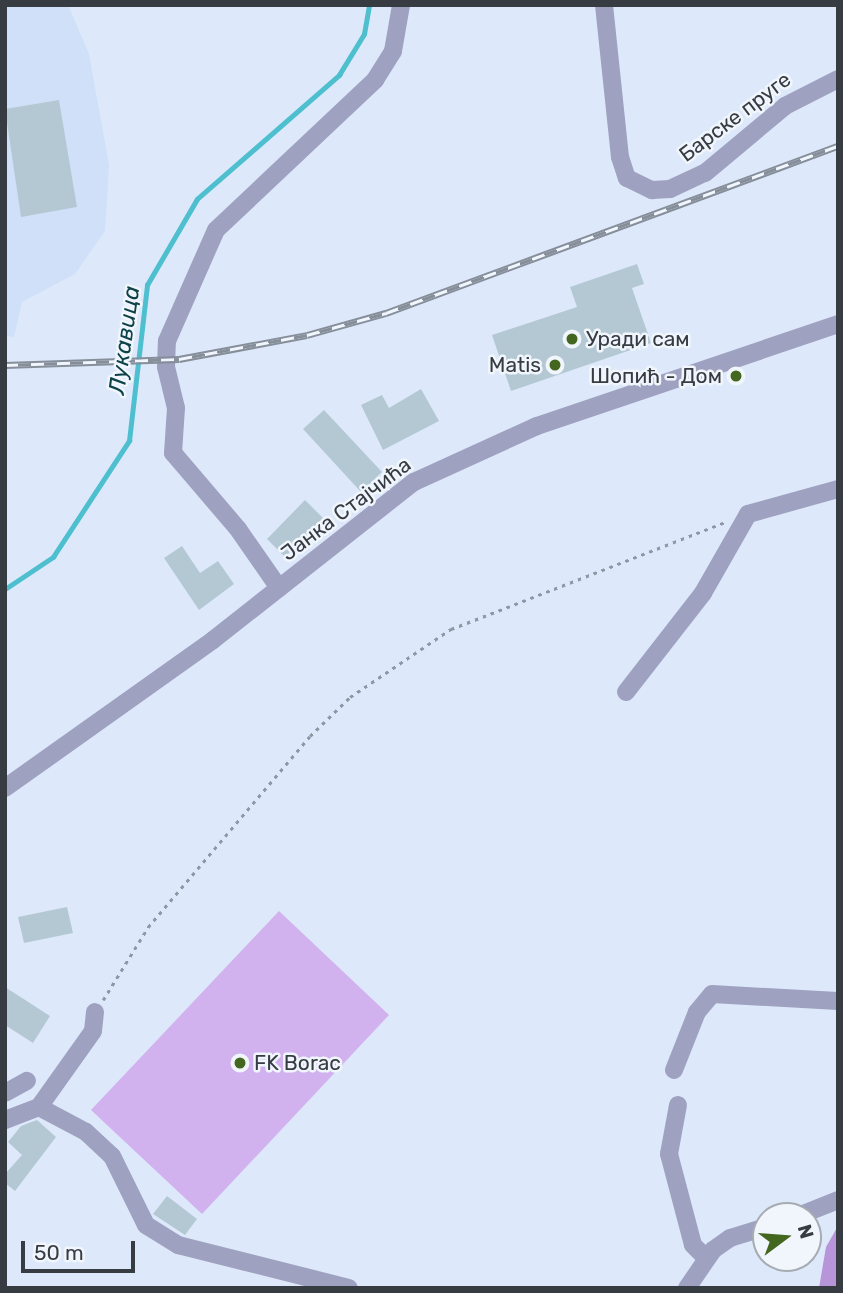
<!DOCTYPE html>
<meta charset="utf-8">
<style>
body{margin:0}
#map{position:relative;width:843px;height:1293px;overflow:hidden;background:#dde9fa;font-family:Rubik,sans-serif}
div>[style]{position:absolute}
.built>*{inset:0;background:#d0e0f8}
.green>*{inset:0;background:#d2b1ef}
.forest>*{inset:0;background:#b894d8}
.stream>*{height:4.5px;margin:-2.25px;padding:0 2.25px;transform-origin:2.25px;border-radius:2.25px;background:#4dbfce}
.building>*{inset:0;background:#b4c8d3}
.path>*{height:2.5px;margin-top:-1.25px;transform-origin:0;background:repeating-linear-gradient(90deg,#8f97a4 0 3.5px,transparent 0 8.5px)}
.minor>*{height:18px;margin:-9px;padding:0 9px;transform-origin:9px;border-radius:9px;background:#9fa1c1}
.rail>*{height:7px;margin-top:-3.5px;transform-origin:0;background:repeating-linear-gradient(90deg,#f1f6fd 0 13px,#868e9a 0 26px);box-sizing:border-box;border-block:2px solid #868e9a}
.dots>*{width:19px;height:19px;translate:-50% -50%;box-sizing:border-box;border:4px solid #f1f6fd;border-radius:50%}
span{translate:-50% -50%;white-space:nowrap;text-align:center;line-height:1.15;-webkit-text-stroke:5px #f1f6fd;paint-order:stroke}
.street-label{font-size:21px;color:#373c43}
.poi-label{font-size:21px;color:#373c43}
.left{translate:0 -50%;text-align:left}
.right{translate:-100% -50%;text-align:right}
.water-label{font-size:23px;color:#0e4249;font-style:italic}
.frame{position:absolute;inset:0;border:7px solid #373c43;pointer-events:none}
.north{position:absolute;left:752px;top:1202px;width:70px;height:70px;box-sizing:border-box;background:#f1f6fd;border:2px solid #a7acb3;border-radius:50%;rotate:74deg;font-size:19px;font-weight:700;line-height:28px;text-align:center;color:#373c43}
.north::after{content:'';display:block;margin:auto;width:24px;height:32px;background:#44671f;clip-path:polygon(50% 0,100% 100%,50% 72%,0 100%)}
.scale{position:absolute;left:21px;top:1241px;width:114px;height:32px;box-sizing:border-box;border:4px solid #373c43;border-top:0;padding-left:9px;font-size:21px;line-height:24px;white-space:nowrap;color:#373c43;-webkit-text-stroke:5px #f1f6fd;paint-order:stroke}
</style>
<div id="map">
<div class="built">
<div style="clip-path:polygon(5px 5px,68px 5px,89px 54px,109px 165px,105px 231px,75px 274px,22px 302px,14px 337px,5px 336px)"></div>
</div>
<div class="green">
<div style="clip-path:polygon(279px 911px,389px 1015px,202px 1214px,91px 1110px)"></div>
</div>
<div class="forest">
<div style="clip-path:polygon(838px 1226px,838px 1288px,819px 1288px,826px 1247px)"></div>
</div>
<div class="stream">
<div style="left:5px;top:589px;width:58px;rotate:-33.7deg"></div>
<div style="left:53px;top:557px;width:139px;rotate:-56.8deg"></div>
<div style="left:129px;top:441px;width:157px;rotate:-83.4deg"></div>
<div style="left:147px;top:285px;width:99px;rotate:-59.8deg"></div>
<div style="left:197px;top:199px;width:189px;rotate:-41.1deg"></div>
<div style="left:339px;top:75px;width:48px;rotate:-58.6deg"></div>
<div style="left:364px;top:34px;width:29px;rotate:-80deg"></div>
</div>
<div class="building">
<div style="clip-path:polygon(59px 100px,77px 207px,21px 217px,5px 109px)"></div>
<div style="clip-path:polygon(637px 264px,644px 284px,632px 288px,651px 343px,511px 391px,492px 335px,577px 307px,570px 287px)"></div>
<div style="clip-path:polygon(421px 389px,439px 421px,383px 450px,361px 405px,382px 395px,389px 408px)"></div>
<div style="clip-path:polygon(324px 410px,382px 472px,361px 492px,303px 429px)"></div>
<div style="clip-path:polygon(305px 500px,323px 518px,285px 557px,267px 539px)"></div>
<div style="clip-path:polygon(182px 546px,200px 573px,218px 561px,234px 584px,199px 610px,164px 558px)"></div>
<div style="clip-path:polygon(67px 907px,73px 933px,24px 943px,18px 917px)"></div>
<div style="clip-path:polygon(5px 987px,50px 1016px,33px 1043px,5px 1025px)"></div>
<div style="clip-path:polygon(37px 1120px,56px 1137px,15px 1191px,5px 1183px,5px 1174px,22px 1155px,8px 1142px,21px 1126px)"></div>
<div style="clip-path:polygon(167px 1196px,197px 1219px,185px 1235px,153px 1214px)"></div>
</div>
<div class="path">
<div style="left:103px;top:1000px;width:86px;rotate:-58.3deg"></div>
<div style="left:148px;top:927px;width:250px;rotate:-49.7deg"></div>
<div style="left:310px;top:736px;width:56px;rotate:-44.3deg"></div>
<div style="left:350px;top:697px;width:122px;rotate:-34deg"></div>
<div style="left:451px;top:629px;width:294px;rotate:-21.3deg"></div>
</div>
<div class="minor">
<div style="left:604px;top:5px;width:153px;rotate:84deg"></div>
<div style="left:620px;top:157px;width:22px;rotate:72deg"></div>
<div style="left:627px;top:178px;width:28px;rotate:26deg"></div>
<div style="left:652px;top:190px;width:18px;rotate:-3deg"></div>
<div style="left:670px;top:189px;width:38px;rotate:-25deg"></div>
<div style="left:705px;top:173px;width:104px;rotate:-39.9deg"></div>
<div style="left:785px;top:106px;width:59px;rotate:-27deg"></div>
<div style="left:279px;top:588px;width:72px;rotate:-124.8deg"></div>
<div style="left:238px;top:529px;width:100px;rotate:-130.5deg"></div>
<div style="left:173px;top:453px;width:45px;rotate:-86.2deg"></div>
<div style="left:176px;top:408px;width:42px;rotate:-103.7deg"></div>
<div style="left:166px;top:367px;width:26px;rotate:-88deg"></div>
<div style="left:167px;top:341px;width:121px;rotate:-66.2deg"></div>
<div style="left:216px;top:230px;width:219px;rotate:-43.3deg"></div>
<div style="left:375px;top:80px;width:34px;rotate:-58deg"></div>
<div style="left:393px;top:51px;width:47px;rotate:-80.1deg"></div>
<div style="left:626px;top:692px;width:125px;rotate:-52.1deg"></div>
<div style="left:703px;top:593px;width:91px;rotate:-60.3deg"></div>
<div style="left:748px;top:514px;width:93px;rotate:-15.5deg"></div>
<div style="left:5px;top:788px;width:255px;rotate:-35.4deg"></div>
<div style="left:213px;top:640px;width:256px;rotate:-38.2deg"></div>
<div style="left:414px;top:482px;width:135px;rotate:-24.5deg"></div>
<div style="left:537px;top:426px;width:318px;rotate:-18.7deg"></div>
<div style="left:674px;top:1070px;width:62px;rotate:-68.4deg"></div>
<div style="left:697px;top:1012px;width:23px;rotate:-50deg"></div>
<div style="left:712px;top:994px;width:126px;rotate:3.2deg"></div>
<div style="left:5px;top:1093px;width:25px;rotate:-29deg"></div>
<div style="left:678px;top:1105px;width:50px;rotate:100.4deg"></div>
<div style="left:669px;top:1154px;width:94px;rotate:75.2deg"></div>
<div style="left:693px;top:1245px;width:18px;rotate:45deg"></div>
<div style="left:39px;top:1107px;width:93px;rotate:-54.6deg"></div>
<div style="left:93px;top:1031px;width:19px;rotate:-84deg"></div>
<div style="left:5px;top:1120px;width:36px;rotate:-21deg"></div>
<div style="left:39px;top:1107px;width:53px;rotate:28deg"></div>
<div style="left:86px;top:1132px;width:35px;rotate:43deg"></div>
<div style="left:112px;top:1156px;width:77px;rotate:63.8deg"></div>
<div style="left:146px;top:1225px;width:38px;rotate:32deg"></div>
<div style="left:178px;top:1245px;width:176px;rotate:14.1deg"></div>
<div style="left:798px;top:1216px;width:43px;rotate:-21.8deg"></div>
<div style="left:687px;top:1288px;width:46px;rotate:-55.6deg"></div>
<div style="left:713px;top:1250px;width:21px;rotate:-35deg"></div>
<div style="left:730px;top:1238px;width:38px;rotate:-17deg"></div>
</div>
<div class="rail">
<div style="left:5px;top:365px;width:174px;rotate:-2deg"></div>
<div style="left:179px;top:359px;width:130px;rotate:-10.6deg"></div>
<div style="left:307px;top:335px;width:82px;rotate:-15.6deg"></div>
<div style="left:386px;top:313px;width:482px;rotate:-20.3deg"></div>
</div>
<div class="dots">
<div style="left:572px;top:339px;background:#44671f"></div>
<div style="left:555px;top:365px;background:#44671f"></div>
<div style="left:736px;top:376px;background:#44671f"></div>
<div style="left:240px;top:1063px;background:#44671f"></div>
</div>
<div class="street-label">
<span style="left:735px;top:117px;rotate:-37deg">Барске пруге</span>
<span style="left:346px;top:509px;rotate:-37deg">Јанка Стајчића</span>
</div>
<div class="poi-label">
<span class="left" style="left:586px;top:339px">Уради сам</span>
<span class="right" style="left:541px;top:365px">Matis</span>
<span class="right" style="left:722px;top:376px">Шопић - Дом</span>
<span class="left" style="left:254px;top:1063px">FK Borac</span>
</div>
<div class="water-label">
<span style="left:124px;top:340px;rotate:-82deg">Лукавица</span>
</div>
<div class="frame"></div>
<div class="north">N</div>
<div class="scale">50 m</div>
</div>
